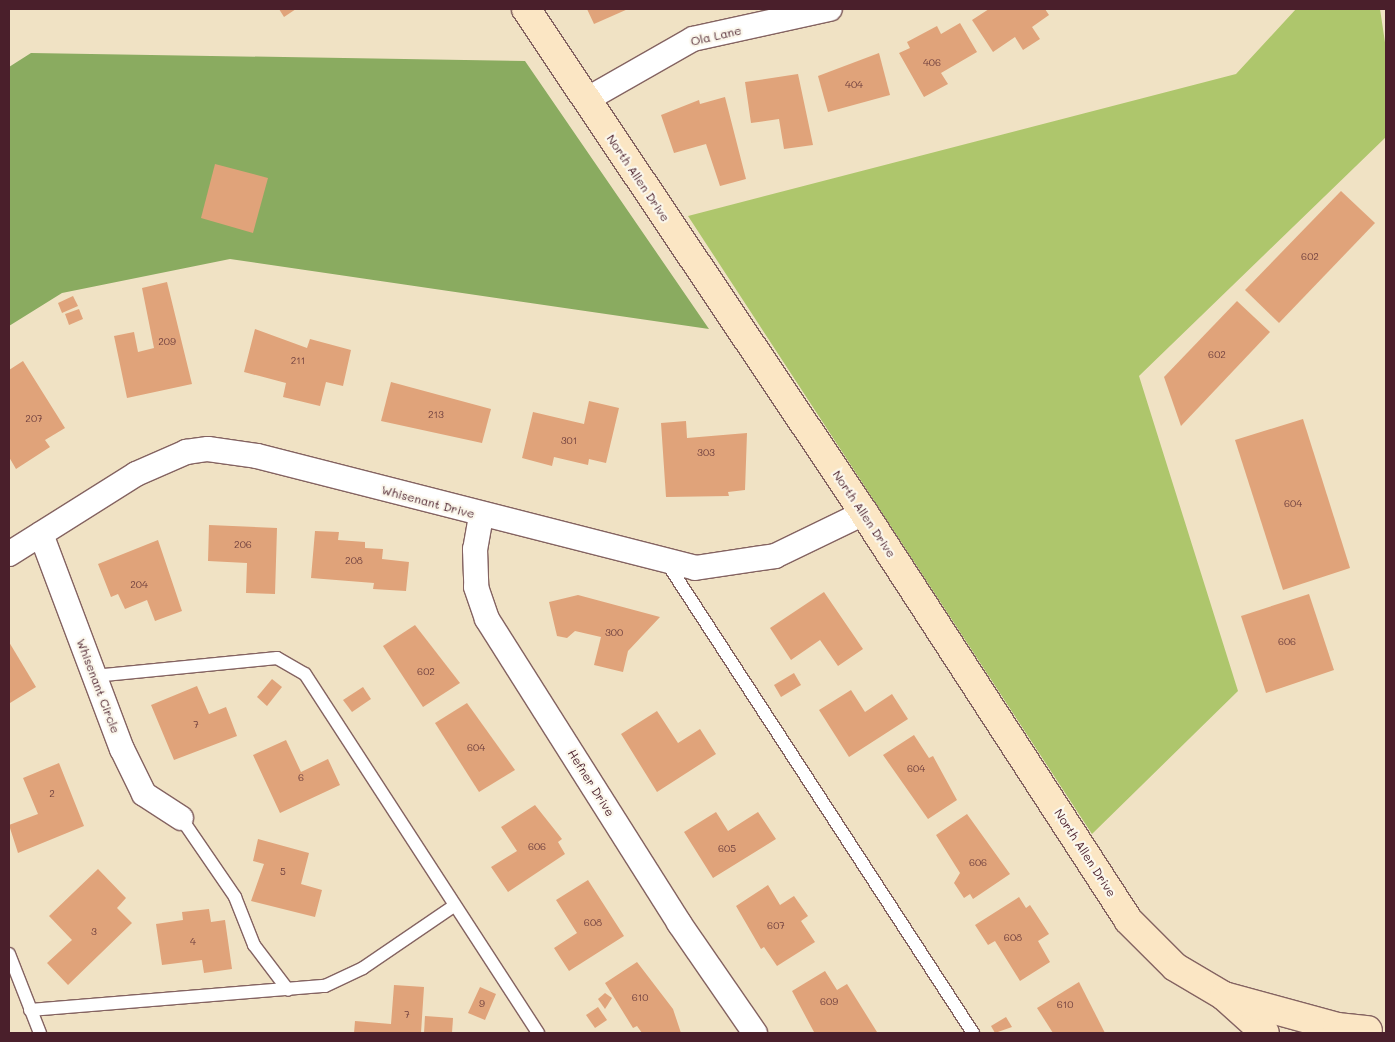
<!DOCTYPE html>
<style>
body{margin:0}
#map{position:relative;width:1395px;height:1042px;overflow:hidden;background:#f0e2c4;font-family:Mali,sans-serif}
div>[style]{position:absolute}
.green>*{inset:0;background:#aec66c}
.forest>*{inset:0;background:#8aab60}
.building>*{inset:0;background:#e0a37a}
.roads{filter:drop-shadow(1px 0 #846361) drop-shadow(-1px 0 #846361) drop-shadow(0 1px #846361) drop-shadow(0 -1px #846361)}
.lane>*{height:12px;margin:-6px;padding:0 6px;transform-origin:6px;border-radius:6px;background:#fff}
.street>*{height:24px;margin:-12px;padding:0 12px;transform-origin:12px;border-radius:12px;background:#fff}
.secondary>*{height:28px;margin:-14px;padding:0 14px;transform-origin:14px;border-radius:14px;background:#fbe6c4}
span{translate:-50% -50%;white-space:nowrap;text-align:center;line-height:1.15;-webkit-text-stroke:4.5px #fbf7ec;paint-order:stroke}
.number-label{font-size:10px;color:#70403f}
.number-label span{-webkit-text-stroke-width:0}
.street-label{font-size:12px;color:#4a1f2b}
.frame{position:absolute;inset:0;border:10px solid #4a1f2b;pointer-events:none}
</style>
<div id="map">
<div class="green">
<div style="clip-path:polygon(1296px 9px,1380px 9px,1386px 49px,1386px 137px,1139px 376px,1238px 691px,1092px 834px,688px 216px,1236px 74px)"></div>
</div>
<div class="forest">
<div style="clip-path:polygon(31px 53px,525px 61px,709px 329px,230px 259px,62px 293px,9px 326px,9px 67px)"></div>
</div>
<div class="building">
<div style="clip-path:polygon(279px 9px,296px 9px,284px 17px)"></div>
<div style="clip-path:polygon(587px 9px,628px 9px,594px 24px)"></div>
<div style="clip-path:polygon(989px 9px,1045px 9px,1049px 15px,1032px 27px,1040px 39px,1023px 50px,1015px 37px,993px 52px,972px 20px)"></div>
<div style="clip-path:polygon(960px 23px,977px 52px,941px 73px,948px 84px,924px 97px,899px 53px,910px 48px,907px 42px,937px 26px,941px 34px)"></div>
<div style="clip-path:polygon(879px 53px,890px 95px,828px 112px,818px 76px)"></div>
<div style="clip-path:polygon(798px 74px,813px 145px,784px 149px,779px 119px,751px 123px,745px 82px)"></div>
<div style="clip-path:polygon(725px 97px,746px 179px,720px 186px,706px 144px,674px 153px,661px 115px,699px 100px,700px 104px)"></div>
<div style="clip-path:polygon(215px 164px,268px 178px,253px 233px,201px 218px)"></div>
<div style="clip-path:polygon(1341px 191px,1375px 223px,1279px 323px,1245px 290px)"></div>
<div style="clip-path:polygon(167px 282px,192px 384px,127px 398px,114px 336px,134px 332px,138px 352px,154px 348px,142px 288px)"></div>
<div style="clip-path:polygon(73px 296px,78px 306px,62px 313px,58px 303px)"></div>
<div style="clip-path:polygon(1237px 301px,1270px 332px,1181px 426px,1164px 377px)"></div>
<div style="clip-path:polygon(79px 309px,83px 319px,69px 325px,65px 314px)"></div>
<div style="clip-path:polygon(255px 329px,307px 348px,310px 339px,351px 350px,343px 386px,326px 382px,320px 406px,283px 397px,286px 383px,244px 372px)"></div>
<div style="clip-path:polygon(23px 361px,65px 428px,45px 440px,50px 447px,16px 469px,9px 457px,9px 370px)"></div>
<div style="clip-path:polygon(391px 382px,491px 409px,482px 443px,381px 421px)"></div>
<div style="clip-path:polygon(589px 401px,619px 408px,606px 463px,589px 459px,588px 465px,554px 457px,552px 466px,522px 458px,533px 412px,584px 424px)"></div>
<div style="clip-path:polygon(1303px 419px,1350px 568px,1283px 590px,1235px 440px)"></div>
<div style="clip-path:polygon(686px 421px,687px 438px,747px 433px,745px 490px,728px 492px,729px 496px,666px 497px,661px 423px)"></div>
<div style="clip-path:polygon(209px 525px,277px 528px,275px 594px,246px 593px,247px 563px,208px 561px)"></div>
<div style="clip-path:polygon(315px 531px,339px 532px,338px 540px,365px 542px,365px 548px,383px 549px,382px 559px,409px 562px,406px 591px,373px 589px,374px 583px,311px 578px)"></div>
<div style="clip-path:polygon(158px 540px,182px 611px,155px 621px,147px 600px,125px 609px,118px 594px,111px 597px,98px 564px)"></div>
<div style="clip-path:polygon(824px 592px,863px 649px,838px 666px,820px 640px,791px 660px,770px 628px)"></div>
<div style="clip-path:polygon(1309px 594px,1334px 670px,1266px 693px,1241px 616px)"></div>
<div style="clip-path:polygon(578px 595px,660px 617px,628px 651px,623px 672px,594px 665px,601px 637px,575px 631px,567px 638px,557px 636px,549px 602px)"></div>
<div style="clip-path:polygon(415px 625px,460px 683px,423px 707px,383px 646px)"></div>
<div style="clip-path:polygon(9px 642px,36px 687px,10px 703px,9px 701px)"></div>
<div style="clip-path:polygon(794px 673px,801px 685px,781px 697px,774px 685px)"></div>
<div style="clip-path:polygon(272px 679px,282px 687px,267px 706px,257px 697px)"></div>
<div style="clip-path:polygon(197px 686px,209px 714px,226px 707px,237px 736px,174px 760px,151px 705px)"></div>
<div style="clip-path:polygon(363px 687px,371px 699px,352px 712px,343px 700px)"></div>
<div style="clip-path:polygon(851px 690px,865px 712px,892px 694px,908px 719px,849px 757px,819px 710px)"></div>
<div style="clip-path:polygon(467px 703px,515px 770px,479px 792px,435px 723px)"></div>
<div style="clip-path:polygon(657px 711px,678px 743px,700px 729px,716px 754px,657px 792px,621px 734px)"></div>
<div style="clip-path:polygon(914px 735px,929px 758px,933px 756px,957px 800px,928px 819px,883px 755px)"></div>
<div style="clip-path:polygon(286px 740px,301px 772px,328px 759px,340px 785px,280px 813px,253px 755px)"></div>
<div style="clip-path:polygon(59px 763px,84px 826px,18px 853px,9px 825px,38px 814px,23px 778px)"></div>
<div style="clip-path:polygon(535px 805px,562px 839px,558px 842px,565px 854px,508px 892px,491px 867px,517px 851px,501px 827px)"></div>
<div style="clip-path:polygon(716px 812px,728px 831px,758px 812px,776px 839px,713px 878px,684px 832px)"></div>
<div style="clip-path:polygon(967px 814px,1010px 874px,973px 899px,970px 894px,964px 898px,954px 883px,960px 873px,936px 835px)"></div>
<div style="clip-path:polygon(258px 839px,309px 853px,301px 884px,322px 890px,315px 917px,251px 901px,264px 864px,253px 861px)"></div>
<div style="clip-path:polygon(98px 869px,126px 898px,117px 908px,132px 923px,68px 985px,47px 963px,72px 940px,49px 916px)"></div>
<div style="clip-path:polygon(588px 880px,624px 936px,569px 971px,554px 948px,577px 933px,556px 900px)"></div>
<div style="clip-path:polygon(768px 885px,780px 905px,794px 896px,808px 916px,801px 921px,815px 942px,777px 966px,764px 947px,761px 949px,736px 906px)"></div>
<div style="clip-path:polygon(1019px 897px,1026px 908px,1030px 905px,1049px 934px,1038px 941px,1050px 962px,1020px 981px,995px 941px,988px 945px,975px 925px)"></div>
<div style="clip-path:polygon(209px 909px,211px 922px,225px 920px,232px 969px,204px 973px,202px 960px,162px 965px,156px 924px,183px 920px,182px 912px)"></div>
<div style="clip-path:polygon(637px 962px,673px 1009px,681px 1033px,642px 1033px,637px 1026px,633px 1028px,605px 983px)"></div>
<div style="clip-path:polygon(825px 971px,837px 990px,847px 984px,877px 1032px,814px 1032px,792px 991px)"></div>
<div style="clip-path:polygon(1079px 982px,1105px 1033px,1053px 1033px,1037px 1008px)"></div>
<div style="clip-path:polygon(394px 985px,424px 987px,421px 1033px,354px 1033px,355px 1021px,391px 1024px)"></div>
<div style="clip-path:polygon(480px 987px,496px 994px,485px 1020px,468px 1013px)"></div>
<div style="clip-path:polygon(605px 993px,612px 998px,605px 1009px,598px 999px)"></div>
<div style="clip-path:polygon(598px 1007px,607px 1020px,595px 1028px,586px 1015px)"></div>
<div style="clip-path:polygon(425px 1016px,453px 1018px,452px 1033px,424px 1033px)"></div>
<div style="clip-path:polygon(1006px 1017px,1012px 1027px,995px 1033px,991px 1026px)"></div>
</div>
<div class="roads">
<div class="lane">
<div style="left:667px;top:563px;width:561px;rotate:56.93deg"></div>
<div style="left:94px;top:676px;width:184px;rotate:-5.6deg"></div>
<div style="left:277px;top:658px;width:32px;rotate:30deg"></div>
<div style="left:305px;top:674px;width:428px;rotate:57deg"></div>
<div style="left:181px;top:818px;width:96px;rotate:55.6deg"></div>
<div style="left:235px;top:897px;width:52px;rotate:68.4deg"></div>
<div style="left:254px;top:945px;width:56px;rotate:52.9deg"></div>
<div style="left:9px;top:954px;width:85px;rotate:68.6deg"></div>
<div style="left:30px;top:1010px;width:296px;rotate:-4.7deg"></div>
<div style="left:325px;top:986px;width:42px;rotate:-25.3deg"></div>
<div style="left:363px;top:968px;width:110px;rotate:-34.3deg"></div>
</div>
<div class="street">
<div style="left:586px;top:100px;width:123px;rotate:-29.7deg"></div>
<div style="left:693px;top:39px;width:140px;rotate:-12.4deg"></div>
<div style="left:481px;top:516px;width:34px;rotate:100deg"></div>
<div style="left:475px;top:549px;width:38px;rotate:88deg"></div>
<div style="left:476px;top:587px;width:34px;rotate:71deg"></div>
<div style="left:487px;top:619px;width:360px;rotate:57.7deg"></div>
<div style="left:679px;top:923px;width:134px;rotate:55.4deg"></div>
<div style="left:41px;top:534px;width:230px;rotate:69.4deg"></div>
<div style="left:122px;top:749px;width:50px;rotate:63.9deg"></div>
<div style="left:144px;top:794px;width:44px;rotate:33deg"></div>
<div style="left:9px;top:554px;width:150px;rotate:-32.2deg"></div>
<div style="left:136px;top:474px;width:55px;rotate:-23.7deg"></div>
<div style="left:186px;top:452px;width:22px;rotate:-8deg"></div>
<div style="left:208px;top:449px;width:49px;rotate:8.1deg"></div>
<div style="left:257px;top:456px;width:452px;rotate:14.3deg"></div>
<div style="left:695px;top:568px;width:81px;rotate:-8.5deg"></div>
<div style="left:775px;top:556px;width:99px;rotate:-25.8deg"></div>
</div>
<div class="secondary">
<div style="left:526px;top:9px;width:607px;rotate:56.15deg"></div>
<div style="left:864px;top:513px;width:485px;rotate:57deg"></div>
<div style="left:1128px;top:920px;width:66px;rotate:45deg"></div>
<div style="left:1175px;top:967px;width:57px;rotate:30.6deg"></div>
<div style="left:1224px;top:996px;width:55px;rotate:42.1deg"></div>
<div style="left:1224px;top:996px;width:117px;rotate:15.3deg"></div>
<div style="left:1337px;top:1027px;width:31px;rotate:6deg"></div>
</div>
</div>
<div class="number-label">
<span style="left:932px;top:63px">406</span>
<span style="left:854px;top:85px">404</span>
<span style="left:1310px;top:257px">602</span>
<span style="left:167px;top:342px">209</span>
<span style="left:1217px;top:355px">602</span>
<span style="left:298px;top:361px">211</span>
<span style="left:436px;top:415px">213</span>
<span style="left:34px;top:419px">207</span>
<span style="left:569px;top:441px">301</span>
<span style="left:706px;top:453px">303</span>
<span style="left:1293px;top:504px">604</span>
<span style="left:243px;top:545px">206</span>
<span style="left:354px;top:561px">208</span>
<span style="left:139px;top:585px">204</span>
<span style="left:614px;top:633px">300</span>
<span style="left:1287px;top:642px">606</span>
<span style="left:426px;top:672px">602</span>
<span style="left:196px;top:725px">7</span>
<span style="left:476px;top:748px">604</span>
<span style="left:916px;top:769px">604</span>
<span style="left:301px;top:778px">6</span>
<span style="left:52px;top:794px">2</span>
<span style="left:537px;top:847px">606</span>
<span style="left:727px;top:849px">605</span>
<span style="left:978px;top:863px">606</span>
<span style="left:283px;top:872px">5</span>
<span style="left:593px;top:923px">608</span>
<span style="left:776px;top:926px">607</span>
<span style="left:94px;top:932px">3</span>
<span style="left:1013px;top:938px">608</span>
<span style="left:193px;top:942px">4</span>
<span style="left:640px;top:998px">610</span>
<span style="left:829px;top:1002px">609</span>
<span style="left:482px;top:1004px">9</span>
<span style="left:1065px;top:1005px">610</span>
<span style="left:407px;top:1015px">7</span>
</div>
<div class="street-label">
<span style="left:716px;top:36px;rotate:-13deg">Ola Lane</span>
<span style="left:638px;top:178px;rotate:56deg">North Allen Drive</span>
<span style="left:428px;top:502px;rotate:15deg">Whisenant Drive</span>
<span style="left:864px;top:514px;rotate:56deg">North Allen Drive</span>
<span style="left:98px;top:686px;rotate:69deg">Whisenant Circle</span>
<span style="left:591px;top:783px;rotate:58deg">Hefner Drive</span>
<span style="left:1085px;top:853px;rotate:57deg">North Allen Drive</span>
</div>
<div class="frame"></div>
</div>
